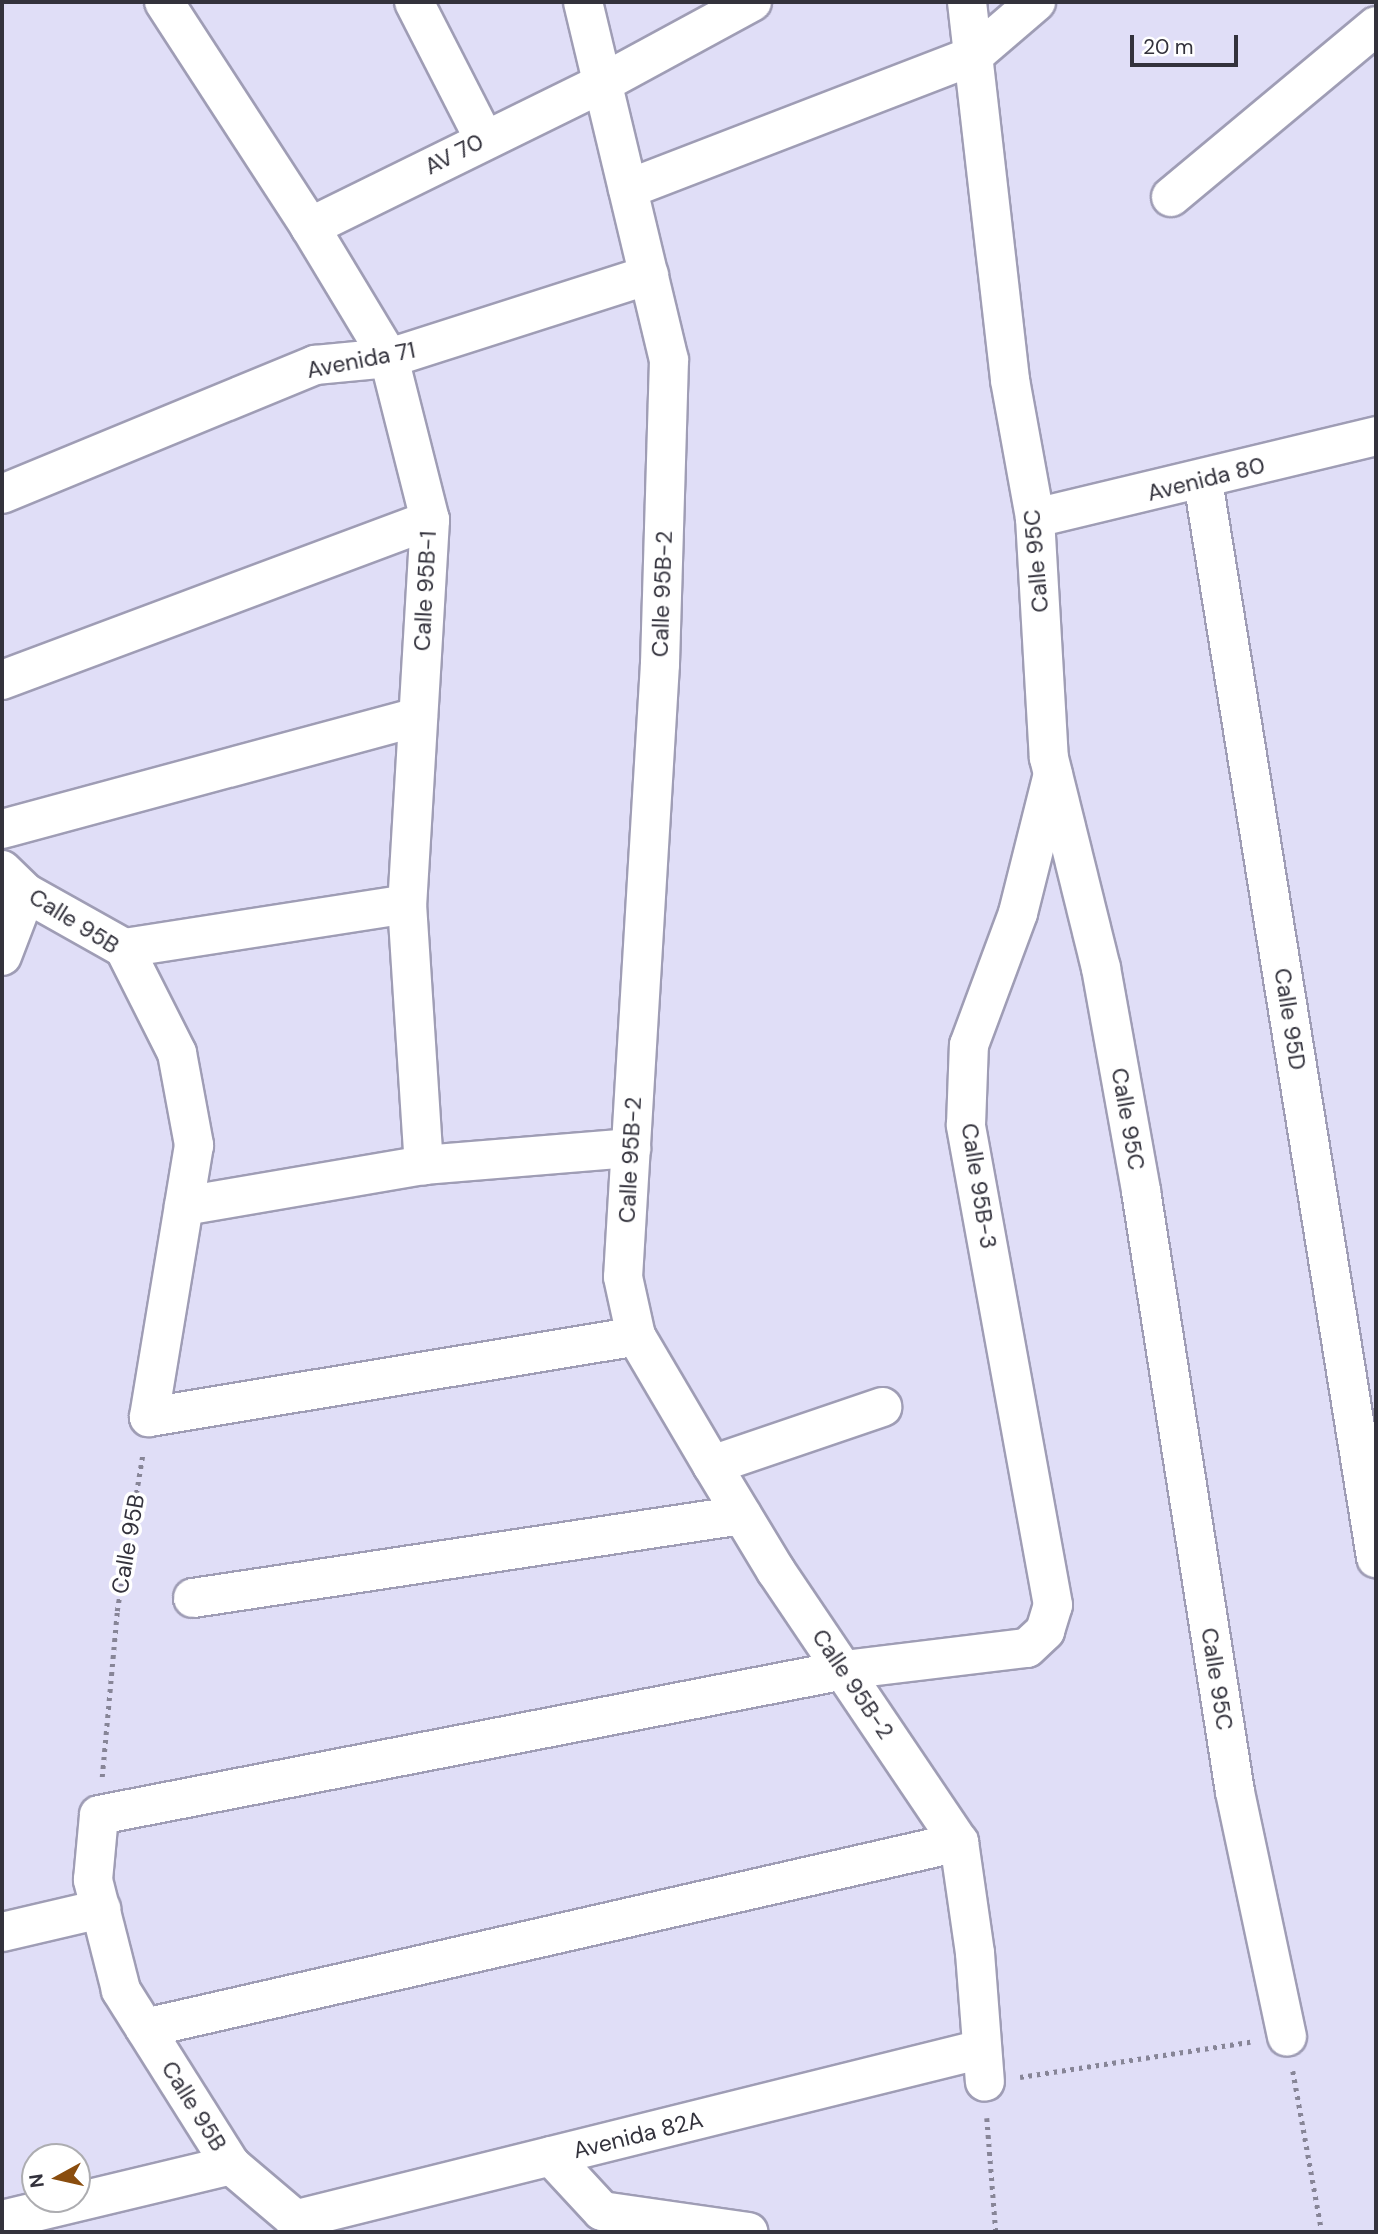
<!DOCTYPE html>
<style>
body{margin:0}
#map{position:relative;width:1378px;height:2234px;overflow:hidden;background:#e0def7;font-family:"DM Sans",sans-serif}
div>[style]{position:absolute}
.path>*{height:4.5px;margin-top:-2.25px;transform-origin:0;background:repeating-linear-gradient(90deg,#878597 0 3.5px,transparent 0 8.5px)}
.roads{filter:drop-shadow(2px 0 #9f9db5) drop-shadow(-2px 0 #9f9db5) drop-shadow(0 2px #9f9db5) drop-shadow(0 -2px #9f9db5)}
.minor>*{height:38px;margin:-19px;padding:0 19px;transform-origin:19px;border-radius:19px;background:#fff}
span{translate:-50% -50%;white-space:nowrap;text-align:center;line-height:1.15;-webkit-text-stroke:7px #fff;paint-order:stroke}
.street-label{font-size:23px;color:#33323c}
.frame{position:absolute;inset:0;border:4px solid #33323c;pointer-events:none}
.north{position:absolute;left:21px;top:2143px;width:70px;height:70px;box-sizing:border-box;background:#fff;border:2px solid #adadb1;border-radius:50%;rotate:262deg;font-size:19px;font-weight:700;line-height:28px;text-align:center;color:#33323c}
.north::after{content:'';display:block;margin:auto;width:24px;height:32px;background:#8a4d0e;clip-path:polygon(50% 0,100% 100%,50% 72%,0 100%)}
.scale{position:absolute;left:1130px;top:35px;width:108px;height:32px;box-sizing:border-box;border:4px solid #33323c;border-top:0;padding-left:9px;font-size:21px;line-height:24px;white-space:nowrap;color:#33323c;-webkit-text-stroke:5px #fff;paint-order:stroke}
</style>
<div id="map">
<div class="path">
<div style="left:102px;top:1777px;width:167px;rotate:-84.8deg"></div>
<div style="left:117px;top:1611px;width:161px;rotate:-80.7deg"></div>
<div style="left:1293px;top:2071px;width:164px;rotate:79.8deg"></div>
<div style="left:1020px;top:2077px;width:233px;rotate:-8.7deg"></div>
<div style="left:987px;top:2118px;width:114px;rotate:85.5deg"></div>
</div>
<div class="roads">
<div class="minor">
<div style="left:164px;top:2px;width:268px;rotate:57deg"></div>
<div style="left:310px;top:227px;width:153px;rotate:58.9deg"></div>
<div style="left:389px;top:358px;width:167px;rotate:75.8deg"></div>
<div style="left:430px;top:520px;width:385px;rotate:93.4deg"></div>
<div style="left:407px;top:904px;width:262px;rotate:86.3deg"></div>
<div style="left:414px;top:2px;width:154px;rotate:62.9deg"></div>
<div style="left:583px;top:2px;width:368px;rotate:76.5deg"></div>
<div style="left:669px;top:360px;width:304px;rotate:91.7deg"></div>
<div style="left:660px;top:664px;width:614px;rotate:93.45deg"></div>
<div style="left:623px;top:1277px;width:60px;rotate:77.6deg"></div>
<div style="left:636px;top:1336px;width:150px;rotate:59.5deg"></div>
<div style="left:712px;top:1465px;width:124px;rotate:58.9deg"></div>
<div style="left:776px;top:1571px;width:327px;rotate:56deg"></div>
<div style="left:959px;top:1842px;width:112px;rotate:81.8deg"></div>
<div style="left:975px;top:1953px;width:129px;rotate:85.6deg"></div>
<div style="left:967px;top:2px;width:380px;rotate:83.5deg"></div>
<div style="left:1010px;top:380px;width:140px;rotate:79.7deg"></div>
<div style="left:1035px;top:518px;width:240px;rotate:86.7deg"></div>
<div style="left:1049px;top:758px;width:216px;rotate:76.1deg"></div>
<div style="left:1101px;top:968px;width:227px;rotate:79.8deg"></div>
<div style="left:1141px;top:1191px;width:608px;rotate:81.11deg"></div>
<div style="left:1235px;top:1792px;width:250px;rotate:78deg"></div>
<div style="left:628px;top:189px;width:370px;rotate:-21.1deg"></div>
<div style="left:973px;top:56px;width:83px;rotate:-40.6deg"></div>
<div style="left:1171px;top:197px;width:267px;rotate:-39.8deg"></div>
<div style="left:310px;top:227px;width:322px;rotate:-26.2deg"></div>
<div style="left:599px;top:85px;width:174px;rotate:-28.5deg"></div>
<div style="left:1203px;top:481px;width:1091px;rotate:80.87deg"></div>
<div style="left:2px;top:494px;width:339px;rotate:-22.4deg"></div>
<div style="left:315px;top:365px;width:74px;rotate:-5.4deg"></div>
<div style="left:389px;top:358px;width:273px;rotate:-17.7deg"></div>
<div style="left:1035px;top:518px;width:351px;rotate:-13.5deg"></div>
<div style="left:2px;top:680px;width:457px;rotate:-20.5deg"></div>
<div style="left:2px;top:829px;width:431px;rotate:-15.1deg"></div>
<div style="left:2px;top:870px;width:33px;rotate:44deg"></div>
<div style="left:26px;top:893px;width:112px;rotate:29.3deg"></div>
<div style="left:124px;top:948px;width:118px;rotate:63.2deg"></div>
<div style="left:177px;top:1053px;width:94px;rotate:79.5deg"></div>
<div style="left:194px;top:1145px;width:276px;rotate:99.4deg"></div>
<div style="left:149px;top:1417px;width:494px;rotate:-9.4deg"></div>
<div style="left:124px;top:948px;width:286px;rotate:-8.8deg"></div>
<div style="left:2px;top:956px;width:67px;rotate:-69.1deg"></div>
<div style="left:184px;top:1206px;width:243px;rotate:-9.7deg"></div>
<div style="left:424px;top:1165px;width:208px;rotate:-4.7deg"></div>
<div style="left:712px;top:1465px;width:180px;rotate:-18.8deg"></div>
<div style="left:193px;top:1598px;width:555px;rotate:-8.6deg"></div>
<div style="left:2px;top:1932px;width:102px;rotate:-13.1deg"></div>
<div style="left:145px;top:2028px;width:835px;rotate:-12.87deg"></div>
<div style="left:551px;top:2156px;width:75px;rotate:47.2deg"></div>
<div style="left:602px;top:2211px;width:148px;rotate:8.2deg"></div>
<div style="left:2px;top:2220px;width:236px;rotate:-13.5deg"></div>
<div style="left:294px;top:2220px;width:709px;rotate:-13.96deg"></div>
<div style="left:310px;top:2232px;width:104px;rotate:-139.7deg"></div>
<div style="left:231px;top:2165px;width:207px;rotate:-122.2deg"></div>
<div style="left:121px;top:1990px;width:114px;rotate:-104.3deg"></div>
<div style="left:93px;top:1880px;width:65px;rotate:-84.7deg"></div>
<div style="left:99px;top:1815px;width:759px;rotate:-11.01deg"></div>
<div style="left:844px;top:1670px;width:184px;rotate:-6.9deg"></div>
<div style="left:1027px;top:1648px;width:25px;rotate:-43deg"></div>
<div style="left:1045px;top:1631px;width:27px;rotate:-73deg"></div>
<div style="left:1053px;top:1605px;width:488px;rotate:-100.3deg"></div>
<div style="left:966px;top:1125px;width:80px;rotate:-87.9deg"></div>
<div style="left:969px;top:1045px;width:141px;rotate:-69.6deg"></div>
<div style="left:1018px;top:913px;width:143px;rotate:-75.9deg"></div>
</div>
</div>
<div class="street-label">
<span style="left:454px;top:154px;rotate:-27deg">AV 70</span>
<span style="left:361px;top:360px;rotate:-11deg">Avenida 71</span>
<span style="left:1206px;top:479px;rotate:-14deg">Avenida 80</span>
<span style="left:1036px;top:561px;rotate:-95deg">Calle 95C</span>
<span style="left:425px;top:591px;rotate:-87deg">Calle 95B-1</span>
<span style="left:662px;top:594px;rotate:-88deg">Calle 95B-2</span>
<span style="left:74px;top:921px;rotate:32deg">Calle 95B</span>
<span style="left:1290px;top:1019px;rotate:81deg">Calle 95D</span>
<span style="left:1128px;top:1119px;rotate:80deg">Calle 95C</span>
<span style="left:630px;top:1160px;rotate:-87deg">Calle 95B-2</span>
<span style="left:979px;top:1186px;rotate:81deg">Calle 95B-3</span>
<span style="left:128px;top:1544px;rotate:-80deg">Calle 95B</span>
<span style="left:1217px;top:1679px;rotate:81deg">Calle 95C</span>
<span style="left:853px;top:1684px;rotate:56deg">Calle 95B-2</span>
<span style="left:194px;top:2106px;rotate:58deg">Calle 95B</span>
<span style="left:638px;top:2135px;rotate:-14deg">Avenida 82A</span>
</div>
<div class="frame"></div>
<div class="north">N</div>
<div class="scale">20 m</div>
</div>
